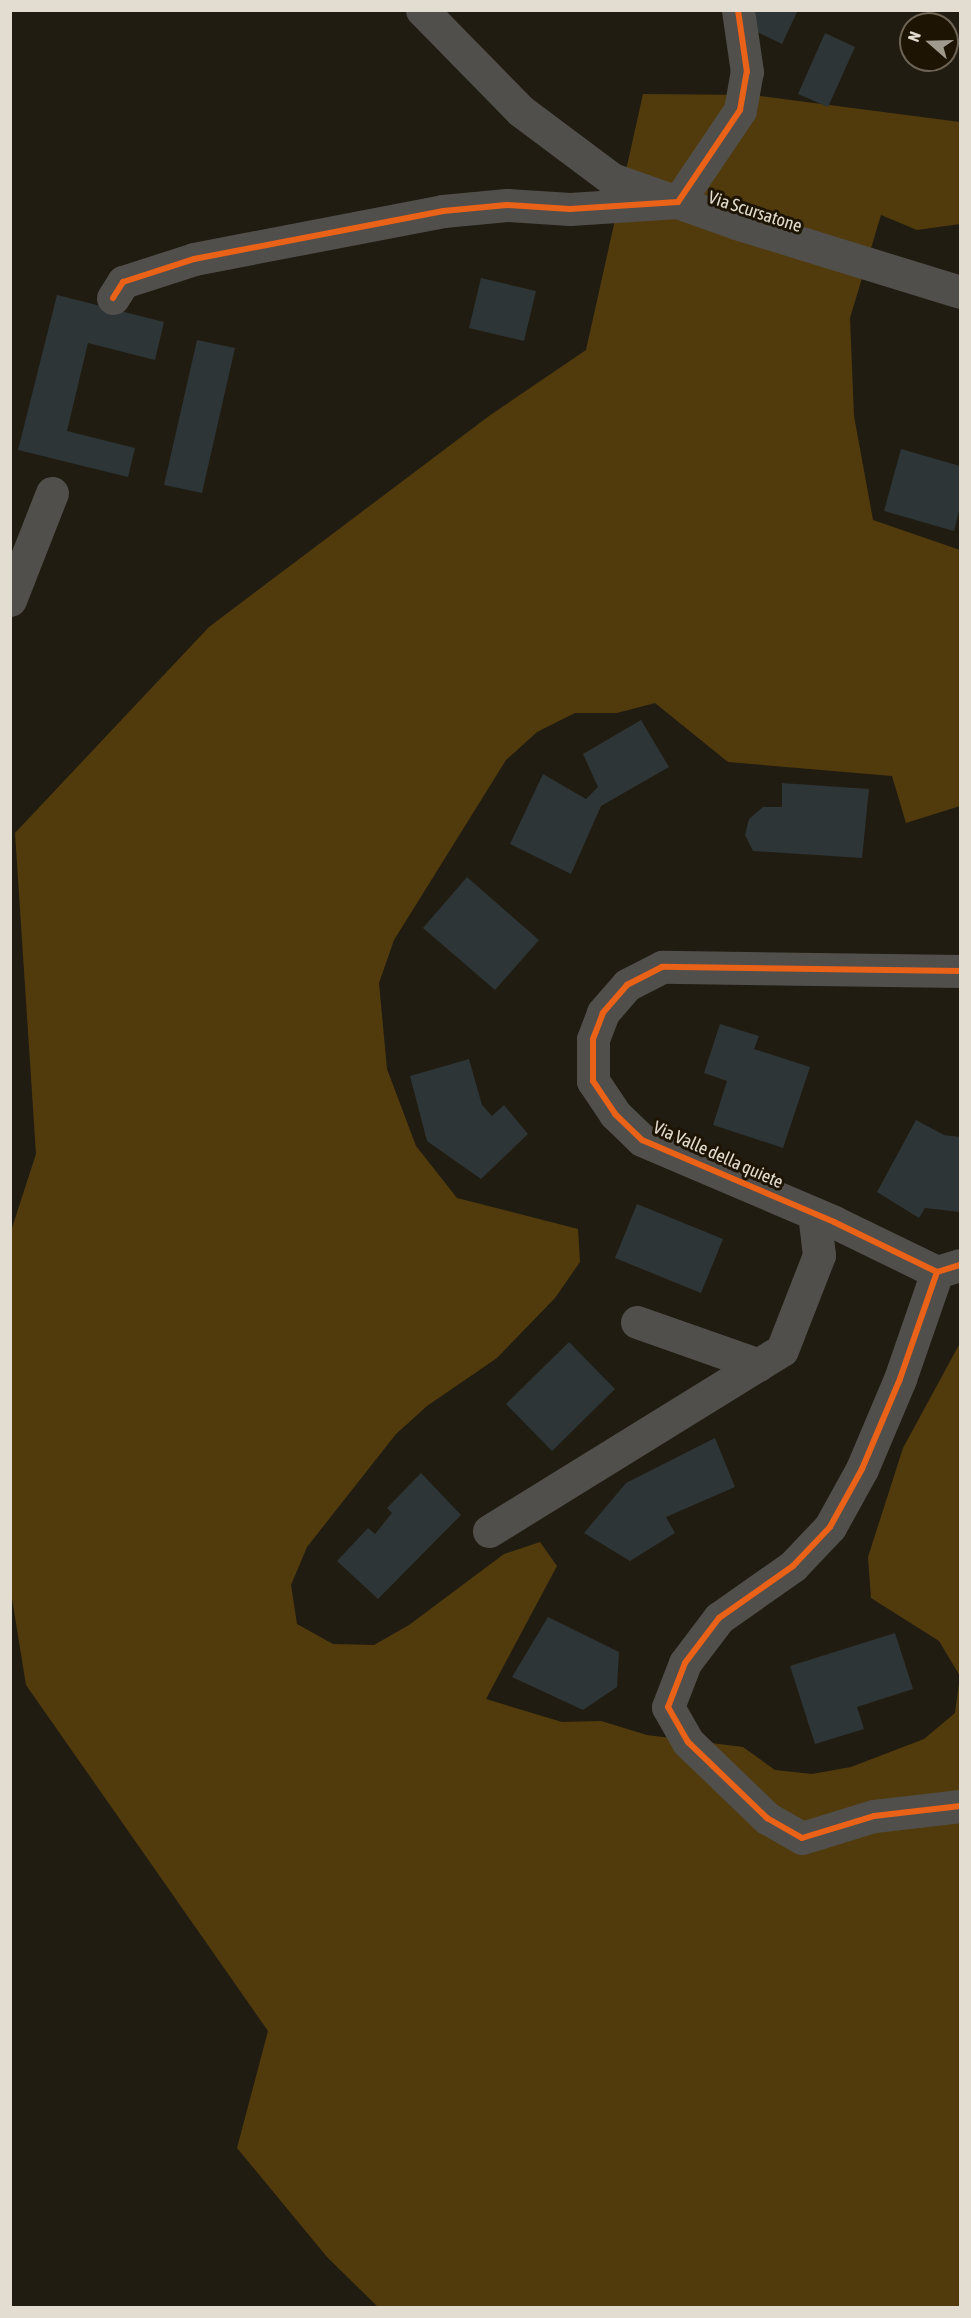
<!DOCTYPE html>
<style>
body{margin:0}
#map{position:relative;width:971px;height:2318px;overflow:hidden;background:#211c11;font-family:"Asap Condensed",sans-serif}
div>[style]{position:absolute}
.forest>*{inset:0;background:#513b0d}
.building>*{inset:0;background:#2d3536}
.minor>*{height:33px;margin:-16.5px;padding:0 16.5px;transform-origin:16.5px;border-radius:16.5px;background:#514f4b}
.cycleway>*{height:6px;margin:-3px;padding:0 3px;transform-origin:3px;border-radius:3px;background:#ea6118}
span{translate:-50% -50%;white-space:nowrap;text-align:center;line-height:1.15;-webkit-text-stroke:6px #1e1403;paint-order:stroke}
.street-label{font-size:18px;color:#e3ddd1}
.frame{position:absolute;inset:0;border:12px solid #e3ddd1;pointer-events:none}
.north{position:absolute;left:899px;top:12px;width:60px;height:60px;box-sizing:border-box;background:#1e1403;border:2px solid #6d6455;border-radius:50%;rotate:290deg;font-size:16px;font-weight:700;line-height:24px;text-align:center;color:#e3ddd1}
.north::after{content:'';display:block;margin:auto;width:21px;height:27px;background:#9f998e;clip-path:polygon(50% 0,100% 100%,50% 72%,0 100%)}
</style>
<div id="map">
<div class="forest">
<div style="clip-path:polygon(643px 94px,753px 95px,960px 122px,960px 224px,917px 230px,881px 215px,850px 318px,854px 416px,873px 520px,960px 550px,960px 806px,906px 823px,892px 776px,728px 762px,655px 703px,617px 713px,575px 713px,537px 732px,506px 760px,394px 940px,379px 983px,387px 1069px,416px 1146px,457px 1198px,578px 1229px,580px 1262px,555px 1298px,497px 1358px,427px 1406px,396px 1434px,307px 1547px,291px 1585px,297px 1624px,333px 1644px,374px 1645px,409px 1625px,504px 1554px,540px 1542px,557px 1566px,486px 1699px,562px 1722px,601px 1721px,647px 1735px,743px 1747px,775px 1770px,812px 1774px,851px 1767px,924px 1739px,955px 1713px,960px 1676px,939px 1641px,871px 1598px,868px 1557px,903px 1448px,960px 1343px,960px 2307px,378px 2307px,327px 2257px,237px 2148px,268px 2031px,26px 1685px,10px 1586px,10px 1234px,36px 1154px,15px 833px,209px 627px,489px 416px,586px 350px)"></div>
</div>
<div class="building">
<div style="clip-path:polygon(757px 10px,798px 10px,782px 44px,749px 28px)"></div>
<div style="clip-path:polygon(825px 33px,855px 47px,828px 107px,798px 94px)"></div>
<div style="clip-path:polygon(481px 278px,536px 291px,524px 341px,469px 328px)"></div>
<div style="clip-path:polygon(57px 295px,164px 322px,155px 360px,88px 343px,67px 431px,135px 448px,128px 477px,18px 450px)"></div>
<div style="clip-path:polygon(197px 340px,235px 348px,202px 493px,164px 485px)"></div>
<div style="clip-path:polygon(901px 449px,960px 466px,960px 507px,954px 531px,884px 511px)"></div>
<div style="clip-path:polygon(641px 720px,669px 767px,601px 806px,571px 874px,510px 844px,543px 774px,586px 799px,598px 787px,583px 754px)"></div>
<div style="clip-path:polygon(782px 783px,869px 789px,862px 858px,753px 851px,745px 835px,749px 819px,763px 807px,782px 807px)"></div>
<div style="clip-path:polygon(467px 877px,539px 940px,495px 990px,423px 928px)"></div>
<div style="clip-path:polygon(720px 1024px,759px 1036px,754px 1049px,810px 1067px,783px 1148px,713px 1125px,727px 1081px,704px 1073px)"></div>
<div style="clip-path:polygon(469px 1059px,482px 1105px,492px 1116px,504px 1105px,528px 1134px,481px 1179px,427px 1141px,410px 1076px)"></div>
<div style="clip-path:polygon(916px 1120px,944px 1135px,960px 1137px,960px 1212px,925px 1208px,919px 1218px,877px 1192px)"></div>
<div style="clip-path:polygon(637px 1204px,723px 1239px,701px 1293px,615px 1258px)"></div>
<div style="clip-path:polygon(569px 1342px,615px 1389px,552px 1451px,506px 1404px)"></div>
<div style="clip-path:polygon(715px 1438px,735px 1487px,666px 1517px,675px 1533px,630px 1561px,584px 1533px,626px 1483px)"></div>
<div style="clip-path:polygon(421px 1473px,461px 1515px,378px 1599px,337px 1561px,368px 1528px,375px 1534px,392px 1513px,387px 1508px)"></div>
<div style="clip-path:polygon(548px 1617px,619px 1652px,617px 1687px,583px 1710px,512px 1677px)"></div>
<div style="clip-path:polygon(895px 1633px,913px 1689px,857px 1707px,864px 1729px,815px 1744px,790px 1666px)"></div>
</div>
<div class="minor">
<div style="left:422px;top:10px;width:141px;rotate:45.6deg"></div>
<div style="left:521px;top:111px;width:114px;rotate:36.8deg"></div>
<div style="left:612px;top:179px;width:132px;rotate:19.5deg"></div>
<div style="left:736px;top:223px;width:234px;rotate:17.1deg"></div>
<div style="left:113px;top:298px;width:19px;rotate:-58deg"></div>
<div style="left:123px;top:282px;width:75px;rotate:-17.9deg"></div>
<div style="left:194px;top:259px;width:254px;rotate:-10.9deg"></div>
<div style="left:443px;top:211px;width:64px;rotate:-5.4deg"></div>
<div style="left:507px;top:205px;width:63px;rotate:3.6deg"></div>
<div style="left:570px;top:209px;width:108px;rotate:-3.7deg"></div>
<div style="left:678px;top:202px;width:111px;rotate:-56deg"></div>
<div style="left:740px;top:110px;width:39px;rotate:-80deg"></div>
<div style="left:747px;top:72px;width:63px;rotate:-98.3deg"></div>
<div style="left:10px;top:600px;width:115px;rotate:-68.6deg"></div>
<div style="left:960px;top:971px;width:298px;rotate:-179.2deg"></div>
<div style="left:662px;top:967px;width:39px;rotate:153deg"></div>
<div style="left:627px;top:985px;width:37px;rotate:131deg"></div>
<div style="left:603px;top:1013px;width:28px;rotate:111deg"></div>
<div style="left:593px;top:1039px;width:42px;rotate:90deg"></div>
<div style="left:593px;top:1081px;width:40px;rotate:56deg"></div>
<div style="left:615px;top:1114px;width:37px;rotate:44deg"></div>
<div style="left:642px;top:1140px;width:209px;rotate:23.1deg"></div>
<div style="left:834px;top:1222px;width:114px;rotate:25.9deg"></div>
<div style="left:937px;top:1272px;width:24px;rotate:-17deg"></div>
<div style="left:937px;top:1272px;width:113px;rotate:109.1deg"></div>
<div style="left:900px;top:1379px;width:98px;rotate:112.9deg"></div>
<div style="left:862px;top:1469px;width:66px;rotate:118.9deg"></div>
<div style="left:830px;top:1527px;width:54px;rotate:133.5deg"></div>
<div style="left:793px;top:1566px;width:90px;rotate:144.9deg"></div>
<div style="left:719px;top:1618px;width:56px;rotate:127.1deg"></div>
<div style="left:685px;top:1663px;width:47px;rotate:111.1deg"></div>
<div style="left:668px;top:1707px;width:40px;rotate:60.3deg"></div>
<div style="left:688px;top:1742px;width:110px;rotate:43.9deg"></div>
<div style="left:767px;top:1818px;width:40px;rotate:29.7deg"></div>
<div style="left:802px;top:1838px;width:75px;rotate:-17deg"></div>
<div style="left:874px;top:1816px;width:87px;rotate:-6.6deg"></div>
<div style="left:637px;top:1322px;width:129px;rotate:19.4deg"></div>
<div style="left:489px;top:1531px;width:344px;rotate:-31.7deg"></div>
<div style="left:782px;top:1350px;width:102px;rotate:-68.7deg"></div>
<div style="left:819px;top:1255px;width:42px;rotate:-96.8deg"></div>
</div>
<div class="cycleway">
<div style="left:113px;top:298px;width:19px;rotate:-58deg"></div>
<div style="left:123px;top:282px;width:75px;rotate:-17.9deg"></div>
<div style="left:194px;top:259px;width:254px;rotate:-10.9deg"></div>
<div style="left:443px;top:211px;width:64px;rotate:-5.4deg"></div>
<div style="left:507px;top:205px;width:63px;rotate:3.6deg"></div>
<div style="left:570px;top:209px;width:108px;rotate:-3.7deg"></div>
<div style="left:678px;top:202px;width:111px;rotate:-56deg"></div>
<div style="left:740px;top:110px;width:39px;rotate:-80deg"></div>
<div style="left:747px;top:72px;width:63px;rotate:-98.3deg"></div>
<div style="left:960px;top:971px;width:298px;rotate:-179.2deg"></div>
<div style="left:662px;top:967px;width:39px;rotate:153deg"></div>
<div style="left:627px;top:985px;width:37px;rotate:131deg"></div>
<div style="left:603px;top:1013px;width:28px;rotate:111deg"></div>
<div style="left:593px;top:1039px;width:42px;rotate:90deg"></div>
<div style="left:593px;top:1081px;width:40px;rotate:56deg"></div>
<div style="left:615px;top:1114px;width:37px;rotate:44deg"></div>
<div style="left:642px;top:1140px;width:209px;rotate:23.1deg"></div>
<div style="left:834px;top:1222px;width:114px;rotate:25.9deg"></div>
<div style="left:937px;top:1272px;width:24px;rotate:-17deg"></div>
<div style="left:937px;top:1272px;width:113px;rotate:109.1deg"></div>
<div style="left:900px;top:1379px;width:98px;rotate:112.9deg"></div>
<div style="left:862px;top:1469px;width:66px;rotate:118.9deg"></div>
<div style="left:830px;top:1527px;width:54px;rotate:133.5deg"></div>
<div style="left:793px;top:1566px;width:90px;rotate:144.9deg"></div>
<div style="left:719px;top:1618px;width:56px;rotate:127.1deg"></div>
<div style="left:685px;top:1663px;width:47px;rotate:111.1deg"></div>
<div style="left:668px;top:1707px;width:40px;rotate:60.3deg"></div>
<div style="left:688px;top:1742px;width:110px;rotate:43.9deg"></div>
<div style="left:767px;top:1818px;width:40px;rotate:29.7deg"></div>
<div style="left:802px;top:1838px;width:75px;rotate:-17deg"></div>
<div style="left:874px;top:1816px;width:87px;rotate:-6.6deg"></div>
</div>
<div class="street-label">
<span style="left:755px;top:212px;rotate:18deg">Via Scursatone</span>
<span style="left:718px;top:1155px;rotate:24deg">Via Valle della quiete</span>
</div>
<div class="frame"></div>
<div class="north">N</div>
</div>
